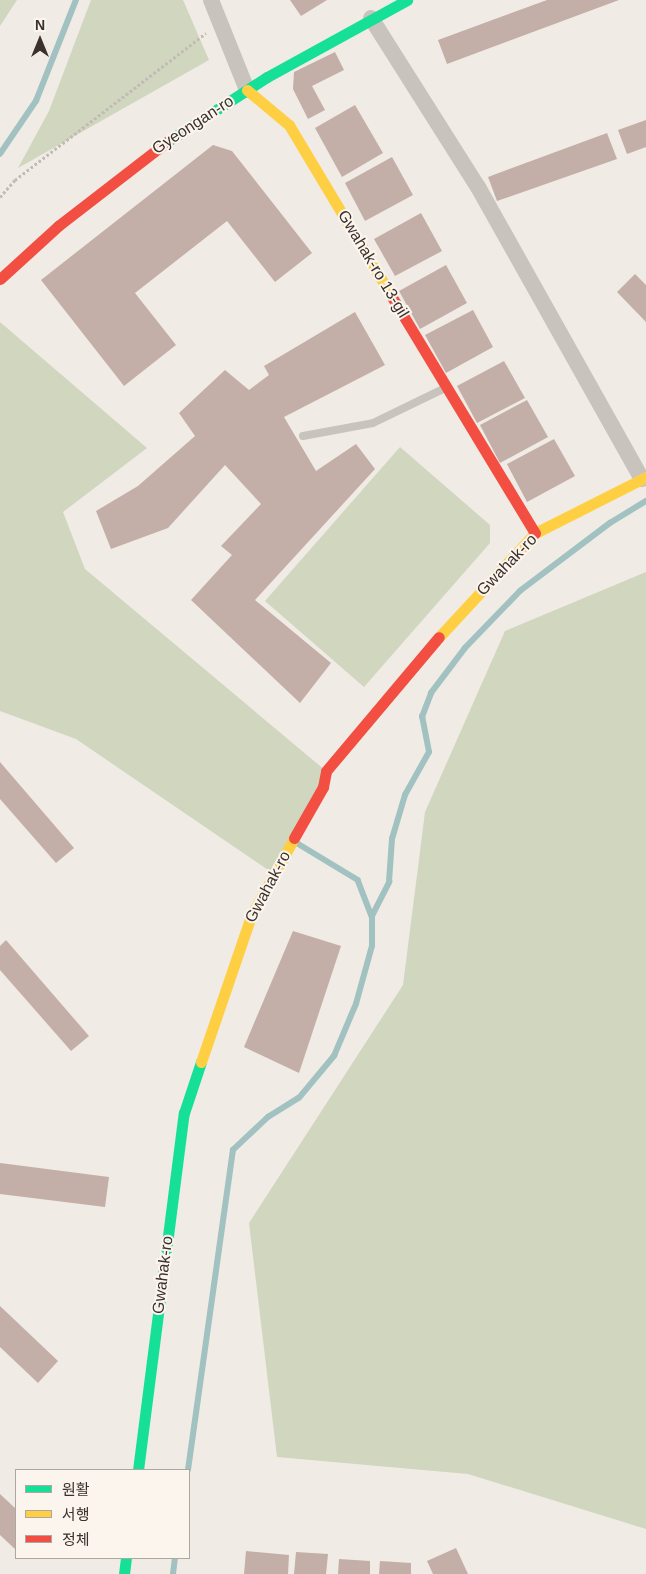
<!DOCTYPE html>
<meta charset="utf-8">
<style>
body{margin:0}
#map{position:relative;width:646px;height:1574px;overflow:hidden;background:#f0ebe5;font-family:Helvetica,"Noto Sans KR",sans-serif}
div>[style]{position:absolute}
.green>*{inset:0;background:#d1d6bf}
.stream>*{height:5.5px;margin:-2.75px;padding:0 2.75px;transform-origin:2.75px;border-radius:2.75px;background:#a1c2c1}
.building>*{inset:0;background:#c3afa7}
.path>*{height:3px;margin-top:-1.5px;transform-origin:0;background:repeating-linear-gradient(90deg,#c2bbb6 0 2.5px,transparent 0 5px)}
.lane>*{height:8px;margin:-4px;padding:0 4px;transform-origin:4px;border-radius:4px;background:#c9c3be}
.street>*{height:16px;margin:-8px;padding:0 8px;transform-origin:8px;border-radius:8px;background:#c9c3be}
.fast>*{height:11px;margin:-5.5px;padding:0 5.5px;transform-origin:5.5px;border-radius:5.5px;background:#16e098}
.slow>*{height:11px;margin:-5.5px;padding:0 5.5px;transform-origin:5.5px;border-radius:5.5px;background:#ffcf43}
.jam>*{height:11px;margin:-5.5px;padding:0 5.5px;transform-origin:5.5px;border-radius:5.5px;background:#f24e42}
span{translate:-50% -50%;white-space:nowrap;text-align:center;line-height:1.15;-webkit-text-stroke:4px #fbf5ee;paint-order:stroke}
.street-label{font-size:16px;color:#3b302b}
.legend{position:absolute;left:15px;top:1469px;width:175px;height:90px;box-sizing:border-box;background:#fbf5ee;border:1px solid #aea6a0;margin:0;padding:6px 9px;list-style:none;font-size:15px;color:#3b302b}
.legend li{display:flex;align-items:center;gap:10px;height:25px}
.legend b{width:25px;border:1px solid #aea6a0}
.north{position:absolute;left:15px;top:15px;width:50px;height:50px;-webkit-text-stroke:4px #fbf5ee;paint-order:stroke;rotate:0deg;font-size:14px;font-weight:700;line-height:20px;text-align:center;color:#3b302b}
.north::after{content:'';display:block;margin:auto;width:18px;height:22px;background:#3b302b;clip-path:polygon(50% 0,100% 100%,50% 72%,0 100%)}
</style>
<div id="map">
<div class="green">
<div style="clip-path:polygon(0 0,17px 0,0 26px)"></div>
<div style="clip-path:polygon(91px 0,183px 0,209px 60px,18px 168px,49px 111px)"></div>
<div style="clip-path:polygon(0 322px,147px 448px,63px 512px,85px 569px,326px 771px,274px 874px,76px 739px,0 711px)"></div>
<div style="clip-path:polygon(400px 447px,490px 525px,490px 543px,364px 687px,265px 601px)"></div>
<div style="clip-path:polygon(646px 572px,646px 1529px,468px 1474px,277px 1457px,249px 1223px,403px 985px,425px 812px,505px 631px)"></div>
</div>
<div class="stream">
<div style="left:0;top:154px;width:64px;rotate:-55.8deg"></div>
<div style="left:36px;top:101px;width:109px;rotate:-68.4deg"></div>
<div style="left:297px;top:843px;width:71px;rotate:31.2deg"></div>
<div style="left:358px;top:880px;width:39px;rotate:69deg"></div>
<div style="left:188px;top:1470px;width:323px;rotate:-82deg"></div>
<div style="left:233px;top:1150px;width:48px;rotate:-43.3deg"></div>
<div style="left:268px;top:1117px;width:36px;rotate:-32deg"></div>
<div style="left:299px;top:1098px;width:55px;rotate:-50.2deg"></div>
<div style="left:334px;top:1056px;width:56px;rotate:-67.1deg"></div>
<div style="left:356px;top:1004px;width:60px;rotate:-74.6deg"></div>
<div style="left:372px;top:946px;width:30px;rotate:-90deg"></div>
<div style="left:372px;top:916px;width:38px;rotate:-63deg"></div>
<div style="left:389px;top:882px;width:43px;rotate:-86deg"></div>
<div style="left:392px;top:839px;width:46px;rotate:-73.5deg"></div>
<div style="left:405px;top:795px;width:49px;rotate:-60.8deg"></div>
<div style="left:429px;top:752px;width:36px;rotate:-101deg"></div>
<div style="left:422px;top:717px;width:26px;rotate:-69deg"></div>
<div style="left:431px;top:693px;width:56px;rotate:-52.9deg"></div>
<div style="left:465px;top:648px;width:79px;rotate:-46deg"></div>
<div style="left:520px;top:591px;width:113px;rotate:-37.1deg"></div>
<div style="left:610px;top:523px;width:42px;rotate:-31.4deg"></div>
<div style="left:173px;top:1574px;width:16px;rotate:-83deg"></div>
</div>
<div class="building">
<div style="clip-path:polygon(290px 0,327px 0,301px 16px)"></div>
<div style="clip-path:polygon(547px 0,619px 0,447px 64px,438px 40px)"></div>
<div style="clip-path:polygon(335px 52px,344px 70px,312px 86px,325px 110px,308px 119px,293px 89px,294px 72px)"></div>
<div style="clip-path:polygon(355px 105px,383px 153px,342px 177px,315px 128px)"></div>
<div style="clip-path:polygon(646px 120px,646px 147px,627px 154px,618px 130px)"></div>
<div style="clip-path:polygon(607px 133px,617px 159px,497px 201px,488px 177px)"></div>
<div style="clip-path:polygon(213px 145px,232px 151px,312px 253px,275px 282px,227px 221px,135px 293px,176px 345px,124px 386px,41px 280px)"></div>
<div style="clip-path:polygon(392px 157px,413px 195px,365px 221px,345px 183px)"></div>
<div style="clip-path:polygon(421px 213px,442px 251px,395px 276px,374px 239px)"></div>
<div style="clip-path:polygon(446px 265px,467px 303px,420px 329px,399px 291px)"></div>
<div style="clip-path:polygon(635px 274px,646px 285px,646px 322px,617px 292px)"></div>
<div style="clip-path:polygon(473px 310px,493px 347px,446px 373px,425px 335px)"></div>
<div style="clip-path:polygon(355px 312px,385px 365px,284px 417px,316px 471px,356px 444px,375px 469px,255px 600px,331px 663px,300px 703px,191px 600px,232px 555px,221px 546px,261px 504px,225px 465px,168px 528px,111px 549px,96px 511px,138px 486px,195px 436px,179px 413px,225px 370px,249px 390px,269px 375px,264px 366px)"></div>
<div style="clip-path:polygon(504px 361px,525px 398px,477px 423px,457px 386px)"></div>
<div style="clip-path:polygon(527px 400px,548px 437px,500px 463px,480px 425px)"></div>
<div style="clip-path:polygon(554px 439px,575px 476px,527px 502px,507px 464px)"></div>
<div style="clip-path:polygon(0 762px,74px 848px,56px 863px,0 799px)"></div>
<div style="clip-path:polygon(293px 931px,341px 946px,299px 1073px,244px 1047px)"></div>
<div style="clip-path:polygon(6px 940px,89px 1036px,71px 1051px,0 970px,0 946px)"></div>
<div style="clip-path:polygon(0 1163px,109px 1177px,105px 1207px,0 1194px)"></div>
<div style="clip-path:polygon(0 1306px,58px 1361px,38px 1383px,0 1347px)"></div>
<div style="clip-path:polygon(0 1494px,16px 1509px,16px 1550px,0 1535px)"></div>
<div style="clip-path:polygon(456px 1548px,468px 1574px,433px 1574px,427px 1561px)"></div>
<div style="clip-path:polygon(246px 1551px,289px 1555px,288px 1574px,244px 1574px)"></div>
<div style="clip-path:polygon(296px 1552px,328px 1554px,326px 1574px,294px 1574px)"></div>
<div style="clip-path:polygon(339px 1559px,370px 1561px,370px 1574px,338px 1574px)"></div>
<div style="clip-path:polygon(380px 1561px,411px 1563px,411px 1574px,379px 1574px)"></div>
</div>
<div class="path">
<div style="left:0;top:197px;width:23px;rotate:-49deg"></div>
<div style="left:15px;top:180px;width:241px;rotate:-37.6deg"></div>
</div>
<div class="lane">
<div style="left:303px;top:436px;width:71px;rotate:-10.5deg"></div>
<div style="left:373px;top:423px;width:80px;rotate:-25.9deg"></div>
</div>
<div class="street">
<div style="left:211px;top:0;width:97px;rotate:68.2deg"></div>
<div style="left:371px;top:18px;width:200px;rotate:57.7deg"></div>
<div style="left:478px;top:187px;width:335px;rotate:60.7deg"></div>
</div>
<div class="fast">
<div style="left:168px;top:141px;width:118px;rotate:-32.9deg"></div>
<div style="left:267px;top:77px;width:160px;rotate:-28.8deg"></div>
<div style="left:138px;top:1470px;width:360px;rotate:-82.7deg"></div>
<div style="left:184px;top:1113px;width:54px;rotate:-71.6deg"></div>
<div style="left:124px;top:1574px;width:16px;rotate:-83deg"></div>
</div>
<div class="slow">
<div style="left:247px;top:90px;width:55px;rotate:39.8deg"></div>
<div style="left:289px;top:125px;width:200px;rotate:59.1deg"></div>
<div style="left:439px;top:637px;width:142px;rotate:-47.3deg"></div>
<div style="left:535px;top:533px;width:124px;rotate:-26.8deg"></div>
<div style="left:201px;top:1062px;width:154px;rotate:-71.1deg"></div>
<div style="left:251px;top:916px;width:89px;rotate:-61.1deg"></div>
</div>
<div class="jam">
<div style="left:0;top:279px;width:79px;rotate:-42.4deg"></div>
<div style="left:58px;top:226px;width:139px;rotate:-37.7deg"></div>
<div style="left:392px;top:297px;width:276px;rotate:58.8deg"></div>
<div style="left:294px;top:838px;width:59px;rotate:-60.4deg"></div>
<div style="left:323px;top:787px;width:16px;rotate:-79deg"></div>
<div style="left:326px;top:771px;width:175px;rotate:-49.9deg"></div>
</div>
<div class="street-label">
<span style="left:193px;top:125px;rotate:-33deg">Gyeongan-ro</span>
<span style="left:373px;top:264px;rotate:59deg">Gwahak-ro 13-gil</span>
<span style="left:507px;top:565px;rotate:-46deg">Gwahak-ro</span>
<span style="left:268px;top:887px;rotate:-62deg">Gwahak-ro</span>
<span style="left:163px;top:1275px;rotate:-83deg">Gwahak-ro</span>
</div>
<ul class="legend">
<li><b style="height:6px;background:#16e098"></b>원활</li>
<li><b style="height:6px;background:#ffcf43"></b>서행</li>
<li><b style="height:6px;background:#f24e42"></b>정체</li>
</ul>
<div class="north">N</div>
</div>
